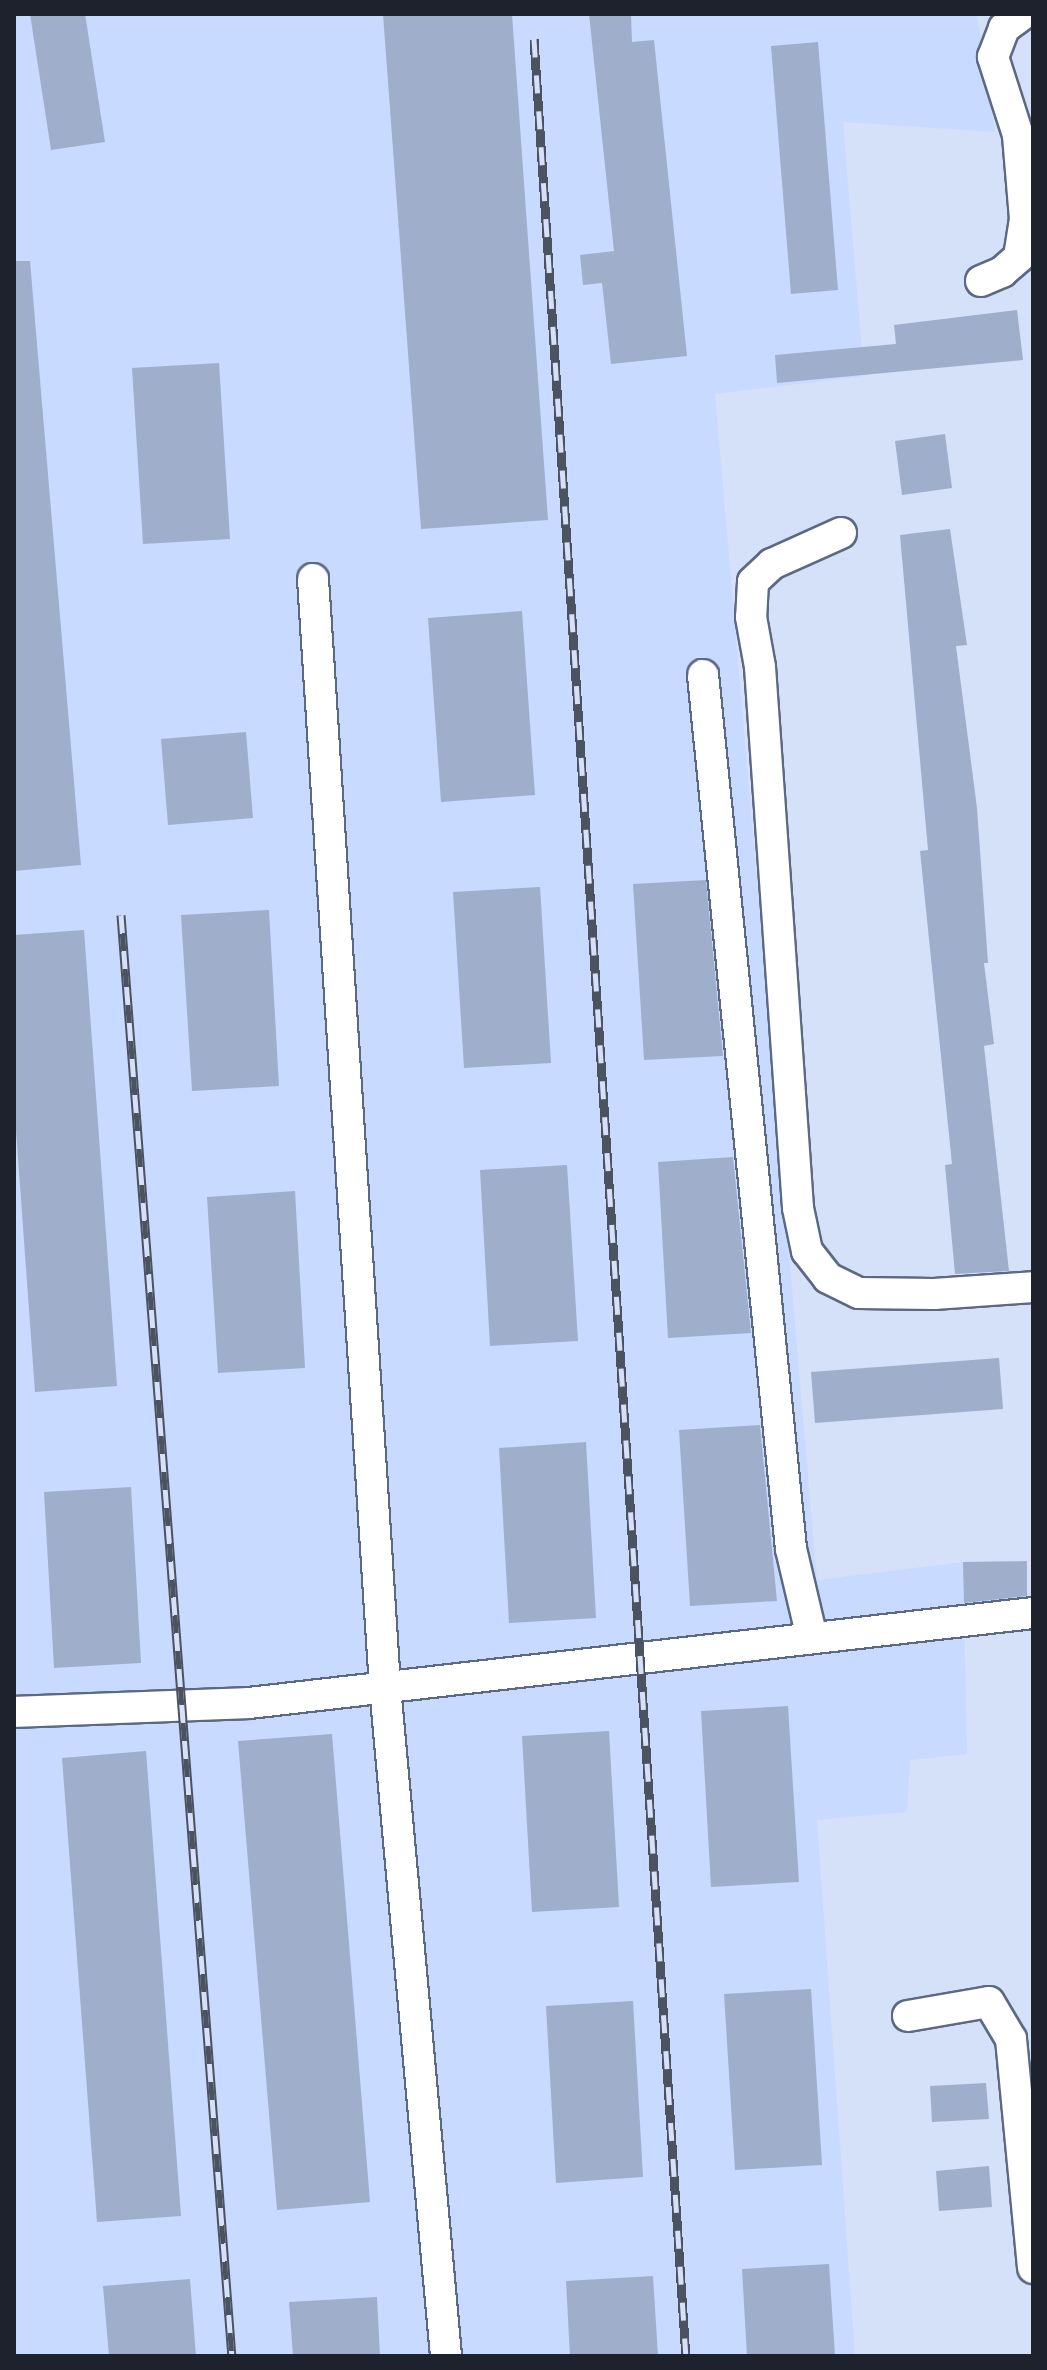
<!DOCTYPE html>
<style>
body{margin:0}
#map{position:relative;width:1047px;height:2370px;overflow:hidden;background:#d5e1f9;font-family:Spectral,serif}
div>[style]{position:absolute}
.built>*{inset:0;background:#c8daff}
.building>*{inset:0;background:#9faecb}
.roads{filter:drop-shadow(2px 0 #5c6983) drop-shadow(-2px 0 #5c6983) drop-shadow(0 2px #5c6983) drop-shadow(0 -2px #5c6983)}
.minor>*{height:30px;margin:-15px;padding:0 15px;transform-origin:15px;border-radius:15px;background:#fff}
.rail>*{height:9px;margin-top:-4.5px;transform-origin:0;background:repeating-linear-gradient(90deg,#d5e1f9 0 18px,#4b5260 0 36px);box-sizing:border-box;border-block:2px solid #4b5260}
span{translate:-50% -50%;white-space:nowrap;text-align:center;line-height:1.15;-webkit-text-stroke:8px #d5e1f9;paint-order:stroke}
.frame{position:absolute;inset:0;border:16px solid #1d222d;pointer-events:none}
</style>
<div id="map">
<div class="built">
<div style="clip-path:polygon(14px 14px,977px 14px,995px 132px,843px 122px,864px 376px,715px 394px,817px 1580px,963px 1562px,1027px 1561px,1027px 1609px,964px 1610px,967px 1754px,910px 1760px,907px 1812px,817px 1820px,855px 2356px,14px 2356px)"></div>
</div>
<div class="building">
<div style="clip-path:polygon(30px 14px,85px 14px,105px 142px,51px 150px)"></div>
<div style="clip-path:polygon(383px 14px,512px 14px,548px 520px,421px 529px)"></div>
<div style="clip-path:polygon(589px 14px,631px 14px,632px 42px,654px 40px,687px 356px,611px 364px,602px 283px,583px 285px,580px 255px,614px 251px)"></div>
<div style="clip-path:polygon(818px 42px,838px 290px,791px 294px,771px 46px)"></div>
<div style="clip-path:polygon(14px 261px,30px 261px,81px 865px,14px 871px)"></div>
<div style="clip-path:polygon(1017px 310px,1023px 360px,777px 383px,775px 355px,896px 344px,894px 325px)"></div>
<div style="clip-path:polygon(219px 363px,230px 539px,143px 544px,132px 368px)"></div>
<div style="clip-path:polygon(945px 434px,952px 488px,902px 495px,895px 441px)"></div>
<div style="clip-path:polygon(950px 529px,967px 645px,956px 646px,977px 808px,988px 963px,984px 963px,994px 1044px,984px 1046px,1009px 1271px,955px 1274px,945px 1165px,952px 1164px,920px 851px,928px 850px,900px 535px)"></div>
<div style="clip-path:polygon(522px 611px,535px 795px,441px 802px,428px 618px)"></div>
<div style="clip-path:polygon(246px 732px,253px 818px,168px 825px,161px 739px)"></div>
<div style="clip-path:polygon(706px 880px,723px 1056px,644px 1060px,633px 884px)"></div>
<div style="clip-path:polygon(540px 887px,551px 1063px,464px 1068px,453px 892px)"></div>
<div style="clip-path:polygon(269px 910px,279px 1086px,192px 1091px,181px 915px)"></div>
<div style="clip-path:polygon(84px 930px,117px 1386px,35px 1392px,14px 1103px,14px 935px)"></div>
<div style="clip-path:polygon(733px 1157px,751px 1333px,668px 1338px,658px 1162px)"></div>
<div style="clip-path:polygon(567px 1165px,578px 1341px,490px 1346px,480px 1170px)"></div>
<div style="clip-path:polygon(295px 1191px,305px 1368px,218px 1373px,207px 1197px)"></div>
<div style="clip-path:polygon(999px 1358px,1003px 1409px,815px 1423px,811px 1372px)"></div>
<div style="clip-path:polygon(760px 1425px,777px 1601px,690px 1606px,679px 1430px)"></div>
<div style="clip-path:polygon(586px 1442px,596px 1618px,509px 1623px,499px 1448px)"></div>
<div style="clip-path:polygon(131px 1487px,141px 1663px,54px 1668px,44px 1492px)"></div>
<div style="clip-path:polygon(1027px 1561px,1027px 1596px,964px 1603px,963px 1562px)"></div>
<div style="clip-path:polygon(788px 1706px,799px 1882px,711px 1887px,701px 1711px)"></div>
<div style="clip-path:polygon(609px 1731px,619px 1907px,532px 1912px,522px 1736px)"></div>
<div style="clip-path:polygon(332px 1734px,370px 2202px,277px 2210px,238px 1741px)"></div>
<div style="clip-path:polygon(146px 1751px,181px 2216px,97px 2222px,62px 1758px)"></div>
<div style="clip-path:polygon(811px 1989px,822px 2165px,735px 2170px,724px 1994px)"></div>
<div style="clip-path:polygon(633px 2001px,643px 2177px,556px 2183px,546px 2006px)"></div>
<div style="clip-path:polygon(986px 2083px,989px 2119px,932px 2122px,930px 2086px)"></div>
<div style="clip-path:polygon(989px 2166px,992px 2207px,939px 2211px,936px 2171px)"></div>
<div style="clip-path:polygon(829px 2264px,835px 2356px,747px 2356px,742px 2269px)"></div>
<div style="clip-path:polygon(653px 2276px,658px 2356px,570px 2356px,566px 2281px)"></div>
<div style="clip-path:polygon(190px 2279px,196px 2356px,109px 2356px,103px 2286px)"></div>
<div style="clip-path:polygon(377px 2297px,380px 2356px,293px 2356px,289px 2302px)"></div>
</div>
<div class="roads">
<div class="minor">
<div style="left:981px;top:281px;width:23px;rotate:-23deg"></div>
<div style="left:1002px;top:272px;width:23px;rotate:-41deg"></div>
<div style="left:1019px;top:257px;width:38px;rotate:-81deg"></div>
<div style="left:1025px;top:219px;width:84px;rotate:-94.8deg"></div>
<div style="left:1018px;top:135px;width:82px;rotate:-107.8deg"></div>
<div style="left:993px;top:57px;width:31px;rotate:-69deg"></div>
<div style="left:1004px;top:28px;width:24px;rotate:-36deg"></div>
<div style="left:841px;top:533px;width:76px;rotate:155.8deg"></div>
<div style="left:772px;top:564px;width:26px;rotate:137deg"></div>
<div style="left:753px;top:582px;width:35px;rotate:93deg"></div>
<div style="left:751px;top:617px;width:51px;rotate:79.8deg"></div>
<div style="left:760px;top:667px;width:542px;rotate:85.98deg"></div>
<div style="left:798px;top:1208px;width:44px;rotate:78.2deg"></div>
<div style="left:807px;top:1251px;width:34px;rotate:52deg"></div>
<div style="left:828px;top:1278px;width:34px;rotate:26deg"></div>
<div style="left:859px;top:1293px;width:75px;rotate:0.8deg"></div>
<div style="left:934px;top:1294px;width:99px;rotate:-4deg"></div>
<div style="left:313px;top:579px;width:1110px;rotate:86.28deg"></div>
<div style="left:385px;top:1687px;width:672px;rotate:84.79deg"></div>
<div style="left:703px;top:675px;width:878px;rotate:84.25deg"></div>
<div style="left:791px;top:1549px;width:91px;rotate:76.7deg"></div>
<div style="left:14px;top:1712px;width:235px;rotate:-2.2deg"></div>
<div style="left:249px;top:1703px;width:789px;rotate:-6.55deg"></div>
<div style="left:908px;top:2016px;width:82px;rotate:-9.8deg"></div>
<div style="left:989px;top:2002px;width:43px;rotate:59.3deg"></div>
<div style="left:1011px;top:2039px;width:230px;rotate:84.5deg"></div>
</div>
</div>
<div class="rail">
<div style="left:534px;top:39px;width:2322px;rotate:86.25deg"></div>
<div style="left:121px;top:915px;width:1445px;rotate:85.6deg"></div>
</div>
<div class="frame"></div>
</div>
